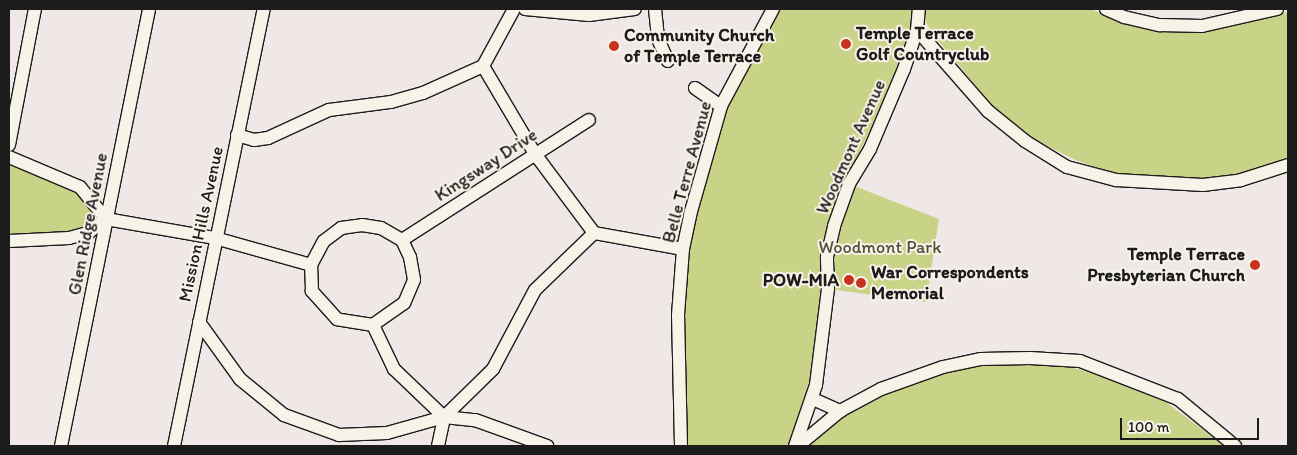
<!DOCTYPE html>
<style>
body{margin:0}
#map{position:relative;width:1297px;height:455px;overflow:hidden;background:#f0e7e7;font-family:Itim,sans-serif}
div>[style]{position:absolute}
.green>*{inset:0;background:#c8d387}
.roads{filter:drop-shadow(1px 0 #1c1c1c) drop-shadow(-1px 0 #1c1c1c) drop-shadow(0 1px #1c1c1c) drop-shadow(0 -1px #1c1c1c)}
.minor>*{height:12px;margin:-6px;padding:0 6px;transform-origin:6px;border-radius:6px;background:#f7f3e8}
.dots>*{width:14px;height:14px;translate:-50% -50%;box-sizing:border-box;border:2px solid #f7f3e8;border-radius:50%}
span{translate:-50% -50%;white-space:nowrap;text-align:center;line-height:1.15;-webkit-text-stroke:4px #f7f3e8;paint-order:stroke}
.poi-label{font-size:18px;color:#1c1c1c;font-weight:700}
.left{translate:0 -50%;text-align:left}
.right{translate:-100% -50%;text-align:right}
.street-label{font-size:18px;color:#1c1c1c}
.park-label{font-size:18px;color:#50533c}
.frame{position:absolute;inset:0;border:10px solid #1c1c1c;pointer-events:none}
.scale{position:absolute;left:1120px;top:418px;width:139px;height:22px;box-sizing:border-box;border:2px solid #1c1c1c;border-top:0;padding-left:6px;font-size:15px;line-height:18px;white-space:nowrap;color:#1c1c1c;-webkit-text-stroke:4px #f7f3e8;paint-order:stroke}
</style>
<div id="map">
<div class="green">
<div style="clip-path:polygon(781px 9px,910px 9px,913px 21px,900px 65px,833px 209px,820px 264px,820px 323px,814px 365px,789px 446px,685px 446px,683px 324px,688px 252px,696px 212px,726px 107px)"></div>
<div style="clip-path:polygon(924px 9px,1091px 9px,1119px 22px,1159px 31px,1185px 32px,1220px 29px,1288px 12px,1288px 160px,1241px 176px,1199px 180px,1114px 174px,1078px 161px,1045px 145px,1004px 119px,931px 32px,924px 18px)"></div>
<div style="clip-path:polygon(9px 162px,77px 190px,99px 220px,88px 229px,70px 234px,9px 237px)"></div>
<div style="clip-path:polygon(849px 184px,939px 219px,926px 302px,828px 289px,827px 257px)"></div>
<div style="clip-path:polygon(1007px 363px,1064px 366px,1092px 372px,1162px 399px,1224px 446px,804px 446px,841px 415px,877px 395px,954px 368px)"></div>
</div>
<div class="roads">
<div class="minor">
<div style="left:514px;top:9px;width:65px;rotate:118.5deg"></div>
<div style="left:483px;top:66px;width:102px;rotate:59.4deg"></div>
<div style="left:535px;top:154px;width:99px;rotate:53.2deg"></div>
<div style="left:525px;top:9px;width:64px;rotate:5.4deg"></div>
<div style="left:589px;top:15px;width:46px;rotate:-7.4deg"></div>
<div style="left:655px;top:9px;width:30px;rotate:84deg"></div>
<div style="left:658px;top:39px;width:24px;rotate:66deg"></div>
<div style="left:1106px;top:9px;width:20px;rotate:24deg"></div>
<div style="left:1124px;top:17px;width:37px;rotate:13deg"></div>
<div style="left:1160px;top:25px;width:42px;rotate:1.4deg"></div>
<div style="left:1202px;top:26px;width:77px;rotate:-12.8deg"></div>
<div style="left:917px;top:30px;width:108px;rotate:48.8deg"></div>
<div style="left:988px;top:111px;width:48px;rotate:39deg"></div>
<div style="left:1025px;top:141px;width:49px;rotate:31.8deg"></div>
<div style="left:1067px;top:167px;width:51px;rotate:14.9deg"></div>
<div style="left:1116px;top:180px;width:87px;rotate:3.3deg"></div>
<div style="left:1203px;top:185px;width:38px;rotate:-7deg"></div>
<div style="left:1241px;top:180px;width:49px;rotate:-17.7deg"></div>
<div style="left:695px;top:88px;width:32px;rotate:35deg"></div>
<div style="left:237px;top:135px;width:18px;rotate:16deg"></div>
<div style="left:254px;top:140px;width:14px;rotate:-8deg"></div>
<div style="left:268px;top:138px;width:67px;rotate:-24.7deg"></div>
<div style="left:329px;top:110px;width:63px;rotate:-7.4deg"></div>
<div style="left:391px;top:102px;width:33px;rotate:-16deg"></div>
<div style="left:423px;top:93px;width:66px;rotate:-24.2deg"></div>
<div style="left:9px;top:145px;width:138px;rotate:-79.2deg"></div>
<div style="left:9px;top:157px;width:77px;rotate:22.9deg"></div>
<div style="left:80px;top:187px;width:41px;rotate:50.9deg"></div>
<div style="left:106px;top:219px;width:111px;rotate:9.9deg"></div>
<div style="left:215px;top:238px;width:100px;rotate:15.7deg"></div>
<div style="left:362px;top:225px;width:19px;rotate:9deg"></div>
<div style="left:381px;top:228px;width:24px;rotate:30deg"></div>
<div style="left:402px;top:240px;width:19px;rotate:65deg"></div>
<div style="left:410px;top:257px;width:23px;rotate:80deg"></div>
<div style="left:414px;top:280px;width:25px;rotate:113deg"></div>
<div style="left:404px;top:303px;width:38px;rotate:145deg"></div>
<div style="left:373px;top:325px;width:36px;rotate:-171deg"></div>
<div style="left:337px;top:319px;width:38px;rotate:-132deg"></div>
<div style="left:312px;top:291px;width:26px;rotate:-92deg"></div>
<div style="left:311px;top:265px;width:27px;rotate:-62deg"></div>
<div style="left:324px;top:241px;width:21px;rotate:-37deg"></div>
<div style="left:341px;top:228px;width:21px;rotate:-8deg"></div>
<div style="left:402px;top:240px;width:222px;rotate:-32.7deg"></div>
<div style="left:9px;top:241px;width:60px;rotate:-2.9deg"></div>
<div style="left:69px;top:238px;width:20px;rotate:-15deg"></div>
<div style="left:88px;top:233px;width:23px;rotate:-38deg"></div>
<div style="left:199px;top:322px;width:70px;rotate:54.3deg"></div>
<div style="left:240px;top:379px;width:57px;rotate:39.3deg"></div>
<div style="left:284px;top:415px;width:59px;rotate:20deg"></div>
<div style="left:339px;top:435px;width:48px;rotate:-2.4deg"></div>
<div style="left:387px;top:433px;width:59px;rotate:-15.7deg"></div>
<div style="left:444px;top:417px;width:69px;rotate:-44.4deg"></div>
<div style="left:493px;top:369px;width:89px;rotate:-62deg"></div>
<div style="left:535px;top:290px;width:82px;rotate:-44deg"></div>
<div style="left:594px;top:233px;width:90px;rotate:10.2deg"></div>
<div style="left:373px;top:325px;width:49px;rotate:64.5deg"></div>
<div style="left:394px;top:369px;width:69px;rotate:43.8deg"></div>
<div style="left:444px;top:417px;width:31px;rotate:6deg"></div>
<div style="left:475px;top:420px;width:77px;rotate:19.9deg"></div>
<div style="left:813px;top:399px;width:30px;rotate:24deg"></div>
<div style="left:61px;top:446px;width:446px;rotate:-78.6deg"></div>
<div style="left:174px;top:446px;width:446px;rotate:-78.4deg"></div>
<div style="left:438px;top:446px;width:30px;rotate:-78deg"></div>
<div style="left:681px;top:446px;width:131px;rotate:-91.3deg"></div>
<div style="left:678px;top:315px;width:66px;rotate:-85.7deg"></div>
<div style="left:683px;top:249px;width:35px;rotate:-78deg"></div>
<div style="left:690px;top:215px;width:113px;rotate:-74.1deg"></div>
<div style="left:721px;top:106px;width:110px;rotate:-61.8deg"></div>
<div style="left:795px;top:446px;width:65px;rotate:-71deg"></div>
<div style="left:816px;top:385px;width:97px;rotate:-82.9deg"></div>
<div style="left:828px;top:289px;width:32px;rotate:-92deg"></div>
<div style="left:827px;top:257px;width:32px;rotate:-77deg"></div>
<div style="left:834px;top:226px;width:45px;rotate:-70.3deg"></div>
<div style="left:849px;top:184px;width:41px;rotate:-59deg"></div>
<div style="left:870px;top:149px;width:87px;rotate:-67deg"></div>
<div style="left:904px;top:69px;width:41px;rotate:-71.6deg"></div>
<div style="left:917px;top:30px;width:21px;rotate:-85deg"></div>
<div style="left:798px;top:446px;width:55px;rotate:-39.8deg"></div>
<div style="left:840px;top:411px;width:47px;rotate:-28.2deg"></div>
<div style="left:881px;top:389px;width:66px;rotate:-19.5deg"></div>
<div style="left:943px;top:367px;width:39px;rotate:-12deg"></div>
<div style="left:981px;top:359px;width:49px;rotate:-1.2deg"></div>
<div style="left:1030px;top:358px;width:50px;rotate:3.4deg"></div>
<div style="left:1080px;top:361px;width:105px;rotate:21.2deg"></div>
<div style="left:1178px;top:399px;width:74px;rotate:39.5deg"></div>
</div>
</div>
<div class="dots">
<div style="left:846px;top:44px;background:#c8321e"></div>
<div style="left:614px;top:46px;background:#c8321e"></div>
<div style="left:1255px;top:265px;background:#c8321e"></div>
<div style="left:849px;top:280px;background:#c8321e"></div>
<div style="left:861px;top:283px;background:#c8321e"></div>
</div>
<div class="poi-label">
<span class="left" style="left:856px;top:44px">Temple Terrace<br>Golf Countryclub</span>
<span class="left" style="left:624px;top:46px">Community Church<br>of Temple Terrace</span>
<span class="right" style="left:1245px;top:265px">Temple Terrace<br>Presbyterian Church</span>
<span class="left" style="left:871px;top:283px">War Correspondents<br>Memorial</span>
<span class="right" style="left:839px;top:280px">POW-MIA</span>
</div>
<div class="street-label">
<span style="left:851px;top:147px;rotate:-66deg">Woodmont Avenue</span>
<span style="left:486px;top:165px;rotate:-33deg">Kingsway Drive</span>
<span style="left:687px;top:172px;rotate:-75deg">Belle Terre Avenue</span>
<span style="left:88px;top:224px;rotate:-79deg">Glen Ridge Avenue</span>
<span style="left:201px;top:224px;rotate:-78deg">Mission Hills Avenue</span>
</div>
<div class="park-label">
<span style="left:880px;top:247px">Woodmont Park</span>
</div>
<div class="frame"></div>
<div class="scale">100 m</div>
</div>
